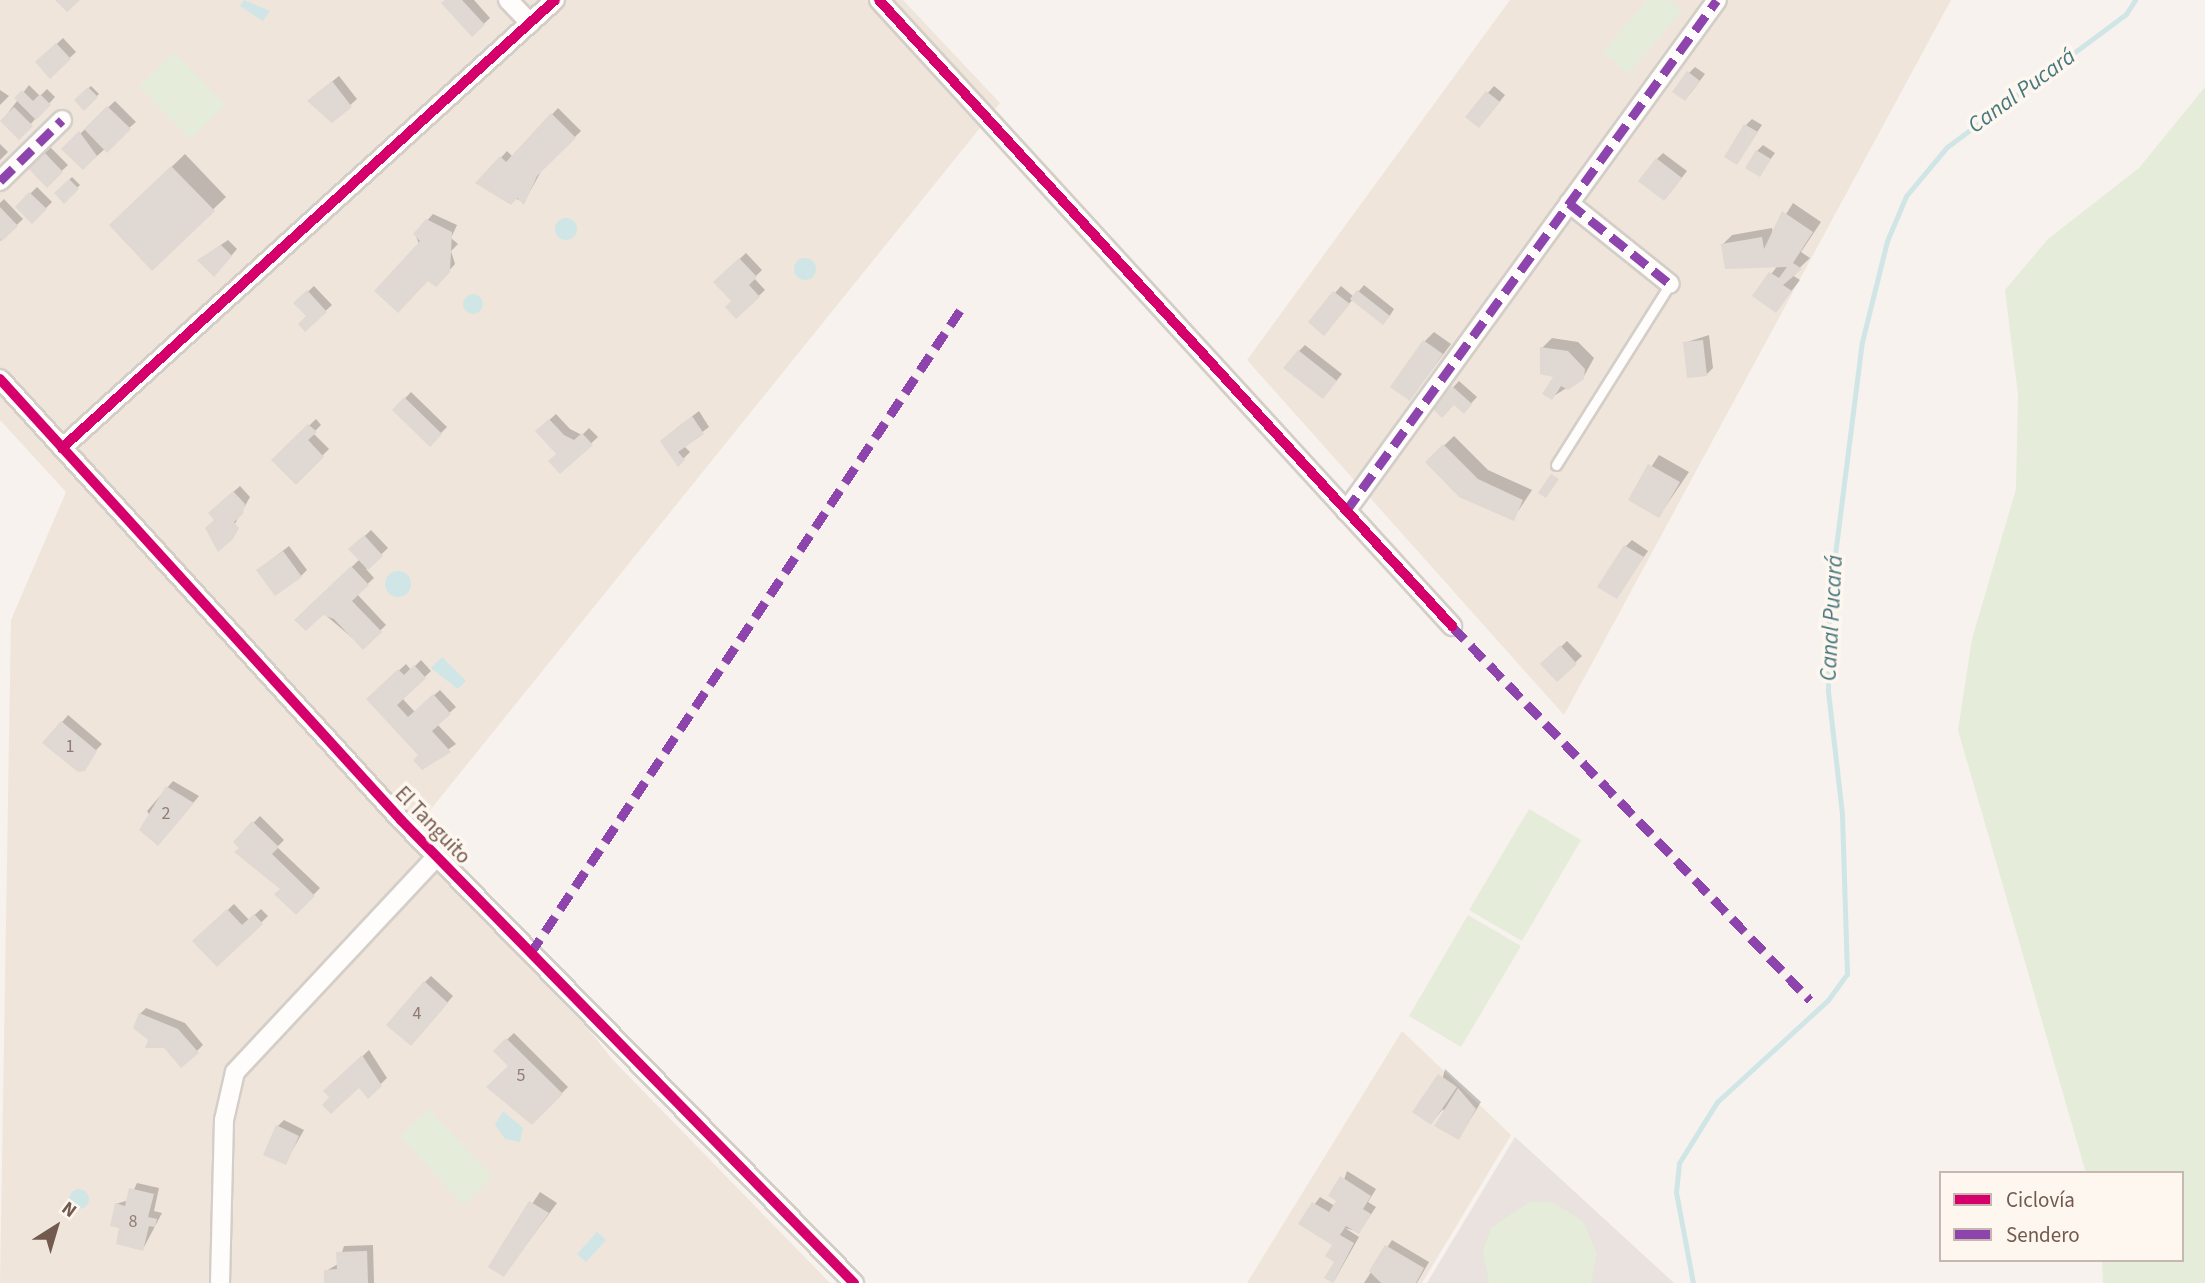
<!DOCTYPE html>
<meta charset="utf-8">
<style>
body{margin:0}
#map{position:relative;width:2205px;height:1283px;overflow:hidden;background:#f7f2ed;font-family:"Source Sans 3",sans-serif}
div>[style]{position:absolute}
.residential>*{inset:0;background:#efe5db}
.industrial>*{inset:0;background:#e9e2de}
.green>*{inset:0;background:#e5ecd9}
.water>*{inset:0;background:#d0e5e6}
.round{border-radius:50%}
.shadow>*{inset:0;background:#0003}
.stream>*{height:5px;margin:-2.5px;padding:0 2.5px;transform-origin:2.5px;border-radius:2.5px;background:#d0e5e6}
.building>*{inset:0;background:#e0d8d3}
.roads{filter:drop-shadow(2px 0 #d4cec8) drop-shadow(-2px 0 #d4cec8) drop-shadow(0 2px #d4cec8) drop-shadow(0 -2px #d4cec8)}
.lane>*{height:9px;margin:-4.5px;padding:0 4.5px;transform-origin:4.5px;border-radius:4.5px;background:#fefdfc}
.street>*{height:18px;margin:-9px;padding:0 9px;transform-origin:9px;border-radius:9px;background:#fefdfc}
.quiet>*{height:9px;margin-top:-4.5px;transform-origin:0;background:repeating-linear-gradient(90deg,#8e44ad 0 18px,transparent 0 27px)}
.cycleway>*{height:10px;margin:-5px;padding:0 5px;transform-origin:5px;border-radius:5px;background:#d6006c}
span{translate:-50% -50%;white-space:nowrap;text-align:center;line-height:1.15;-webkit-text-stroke:7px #fef7f0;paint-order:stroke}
.number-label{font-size:18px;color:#917c73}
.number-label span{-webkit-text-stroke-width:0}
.street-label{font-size:21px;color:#735a4f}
.water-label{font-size:23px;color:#47777e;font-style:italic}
.legend{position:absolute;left:1939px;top:1171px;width:245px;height:91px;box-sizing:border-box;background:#fef7f0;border:2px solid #c6b8b0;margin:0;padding:9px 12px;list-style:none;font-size:21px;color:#735a4f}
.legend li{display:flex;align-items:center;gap:14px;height:35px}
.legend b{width:35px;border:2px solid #c6b8b0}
.north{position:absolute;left:21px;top:1192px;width:70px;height:70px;-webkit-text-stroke:5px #fef7f0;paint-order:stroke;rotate:37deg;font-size:19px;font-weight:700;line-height:28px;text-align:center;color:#735a4f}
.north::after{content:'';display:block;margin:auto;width:24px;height:32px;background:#735a4f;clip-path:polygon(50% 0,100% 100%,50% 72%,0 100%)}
</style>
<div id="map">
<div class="residential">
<div style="clip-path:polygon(0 0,903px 0,1000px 103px,423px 819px,612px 1059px,830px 1283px,0 1283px,11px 620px,66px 492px,0 420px)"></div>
<div style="clip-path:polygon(1510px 0,1951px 0,1564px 715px,1247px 360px)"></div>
<div style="clip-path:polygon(1402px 1031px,1511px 1135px,1422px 1283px,1247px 1283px)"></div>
</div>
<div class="industrial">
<div style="clip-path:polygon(1515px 1137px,1674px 1283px,1427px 1283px)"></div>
</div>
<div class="green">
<div style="clip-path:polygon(1647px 0,1670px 0,1682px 11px,1628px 74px,1603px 52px)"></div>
<div style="clip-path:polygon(174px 53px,225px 105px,190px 139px,139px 86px)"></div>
<div style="clip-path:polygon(2205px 87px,2205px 1283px,2103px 1283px,2102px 1260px,2182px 1260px,2182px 1173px,2086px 1173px,1958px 730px,1972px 639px,2016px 489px,2018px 395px,2005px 290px,2048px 239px,2139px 168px)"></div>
<div style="clip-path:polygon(1529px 809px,1581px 840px,1522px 941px,1469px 910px)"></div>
<div style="clip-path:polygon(1468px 915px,1521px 946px,1461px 1047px,1409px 1016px)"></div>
<div style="clip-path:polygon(429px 1109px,493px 1177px,463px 1205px,400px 1136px)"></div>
<div style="clip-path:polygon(1529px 1202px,1553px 1202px,1583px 1221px,1597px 1253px,1591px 1283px,1489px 1283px,1483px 1251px,1491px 1228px)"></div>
</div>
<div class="water">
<div style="clip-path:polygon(244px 0,270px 11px,263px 21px,240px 6px)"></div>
<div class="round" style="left:555px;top:218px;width:22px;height:22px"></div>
<div class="round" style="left:794px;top:258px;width:22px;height:22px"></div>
<div class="round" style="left:463px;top:294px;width:20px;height:20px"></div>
<div class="round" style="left:385px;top:571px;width:26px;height:26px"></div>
<div style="clip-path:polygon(442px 657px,466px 681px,458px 689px,431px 668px)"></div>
<div style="clip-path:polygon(503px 1111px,523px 1128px,520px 1142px,505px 1139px,495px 1125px)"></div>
<div class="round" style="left:69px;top:1189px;width:20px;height:20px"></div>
<div style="clip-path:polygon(597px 1232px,606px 1240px,586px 1262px,577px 1254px)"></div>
</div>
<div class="shadow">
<div style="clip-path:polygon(447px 0,474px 0,490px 18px,472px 35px)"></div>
<div style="clip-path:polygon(63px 38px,76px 52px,50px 76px,38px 62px)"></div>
<div style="clip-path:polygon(1695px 67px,1705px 74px,1691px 93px,1689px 73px)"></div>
<div style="clip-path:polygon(339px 76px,357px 99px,332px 121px,315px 95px)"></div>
<div style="clip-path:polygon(29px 85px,40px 96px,47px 89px,55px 97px,19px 137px,2px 121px)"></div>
<div style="clip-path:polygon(91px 86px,99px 94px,84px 108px,76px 100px)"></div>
<div style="clip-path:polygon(1494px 86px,1505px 95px,1485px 120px,1467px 117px)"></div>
<div style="clip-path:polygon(0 90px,9px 96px,0 105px)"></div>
<div style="clip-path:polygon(115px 101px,136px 122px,83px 168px,64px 149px)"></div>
<div style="clip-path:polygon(558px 108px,581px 131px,543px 168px,524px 202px,478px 183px,507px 151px,513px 157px)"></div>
<div style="clip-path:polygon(1752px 119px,1762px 125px,1736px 163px,1746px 125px)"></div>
<div style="clip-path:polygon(0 144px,8px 152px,0 160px)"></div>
<div style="clip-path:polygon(1763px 145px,1775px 153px,1760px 174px,1757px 151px)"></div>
<div style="clip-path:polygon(49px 146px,68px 165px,47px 185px,28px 166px)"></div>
<div style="clip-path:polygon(1663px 153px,1687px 171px,1670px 193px,1657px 159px)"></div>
<div style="clip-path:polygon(185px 154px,226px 197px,152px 268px,111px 225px)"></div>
<div style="clip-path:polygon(72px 177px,80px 185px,64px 201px,56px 193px)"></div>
<div style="clip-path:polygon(37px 187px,52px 202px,32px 222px,17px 207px)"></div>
<div style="clip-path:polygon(4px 199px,23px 219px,0 241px,0 203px)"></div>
<div style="clip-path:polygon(1793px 203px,1821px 222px,1801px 252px,1810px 258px,1792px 275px,1800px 280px,1776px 311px,1755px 296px,1778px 265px,1722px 245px,1732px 235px,1772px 228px,1773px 235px)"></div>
<div style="clip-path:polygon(433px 214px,457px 225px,451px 238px,458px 244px,451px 251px,455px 264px,436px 285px,415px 234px)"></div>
<div style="clip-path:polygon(228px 240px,237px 249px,220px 269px,199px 260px)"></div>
<div style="clip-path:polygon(746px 253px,762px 270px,754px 278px,765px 290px,736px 317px,733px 301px,715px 282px)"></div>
<div style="clip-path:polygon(1364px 285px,1394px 309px,1389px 317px,1353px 299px,1330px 327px,1310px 322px,1341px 286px,1354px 297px)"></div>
<div style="clip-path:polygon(314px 286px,332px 305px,305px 330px,308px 316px,296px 303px)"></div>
<div style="clip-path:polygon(1434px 332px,1451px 344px,1410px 399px,1425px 341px)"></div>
<div style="clip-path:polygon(1709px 335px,1713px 368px,1707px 374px,1684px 343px)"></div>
<div style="clip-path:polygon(1552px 338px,1578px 342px,1594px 358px,1583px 378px,1552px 397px,1555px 376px,1542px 348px)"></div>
<div style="clip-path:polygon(1305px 345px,1342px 374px,1328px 391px,1299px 351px)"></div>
<div style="clip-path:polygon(1459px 381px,1477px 397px,1464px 411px,1454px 403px,1434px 408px)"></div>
<div style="clip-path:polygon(411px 392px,447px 427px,430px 444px,394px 410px)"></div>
<div style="clip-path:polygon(699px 411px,709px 427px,684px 446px,690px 452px,678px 464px,668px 435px)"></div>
<div style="clip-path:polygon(556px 414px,570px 429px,582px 435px,589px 428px,598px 437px,560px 472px,558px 453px,537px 431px)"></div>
<div style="clip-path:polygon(316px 419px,321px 425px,313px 433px,329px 449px,296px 482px,274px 460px)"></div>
<div style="clip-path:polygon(1454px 436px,1488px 470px,1532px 490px,1513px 519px,1427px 462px)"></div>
<div style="clip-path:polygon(1659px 455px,1689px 472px,1659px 516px,1630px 499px)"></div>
<div style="clip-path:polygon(240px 486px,250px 497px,224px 543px,216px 507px)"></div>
<div style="clip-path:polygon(371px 530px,388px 548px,366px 569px,374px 578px,357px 594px,386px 625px,363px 647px,323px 613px,297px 620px,360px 559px,351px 549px)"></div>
<div style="clip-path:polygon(1632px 540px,1648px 551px,1616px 597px,1626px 546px)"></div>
<div style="clip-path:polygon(289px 546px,307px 570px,301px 576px,258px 570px)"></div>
<div style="clip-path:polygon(1567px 641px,1582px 656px,1557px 680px,1543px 664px)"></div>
<div style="clip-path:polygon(421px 660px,431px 671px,402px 698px,415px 712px,440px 690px,456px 707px,437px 724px,456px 744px,422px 768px,420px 755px,368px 699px,406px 664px,411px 670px)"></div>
<div style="clip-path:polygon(68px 715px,102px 744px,77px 770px,45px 743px)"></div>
<div style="clip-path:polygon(173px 781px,199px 796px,164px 838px,147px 811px)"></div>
<div style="clip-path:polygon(260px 816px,284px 840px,277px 847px,320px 888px,296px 913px,282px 888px,235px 842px)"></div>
<div style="clip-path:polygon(234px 904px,249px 920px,261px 909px,268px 916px,217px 965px,195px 941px)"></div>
<div style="clip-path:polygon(431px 976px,453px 996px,417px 1038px,425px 982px)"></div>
<div style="clip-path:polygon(146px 1008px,185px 1023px,203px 1045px,197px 1051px,150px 1039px,140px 1014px)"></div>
<div style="clip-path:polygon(514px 1033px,568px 1087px,532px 1123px,510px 1066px,495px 1051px)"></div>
<div style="clip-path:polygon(369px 1050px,387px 1078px,368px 1096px,359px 1086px,331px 1097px,326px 1091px)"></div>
<div style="clip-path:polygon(1445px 1069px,1481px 1102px,1459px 1138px,1443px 1109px,1431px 1123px)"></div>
<div style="clip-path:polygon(284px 1120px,304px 1130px,285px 1163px,278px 1126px)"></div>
<div style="clip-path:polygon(1347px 1171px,1376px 1189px,1368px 1202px,1376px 1207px,1359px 1232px,1345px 1228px,1359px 1237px,1334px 1281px,1334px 1245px,1300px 1224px,1320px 1197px,1335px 1206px)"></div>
<div style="clip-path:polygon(137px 1183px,159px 1188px,154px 1211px,162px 1213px,143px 1249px,121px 1227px,116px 1204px,129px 1200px)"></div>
<div style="clip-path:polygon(540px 1192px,557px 1203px,504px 1275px,490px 1267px)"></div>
<div style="clip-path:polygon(1392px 1240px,1429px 1262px,1417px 1283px,1364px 1283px)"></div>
<div style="clip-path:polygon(373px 1245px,374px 1283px,326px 1283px,326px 1271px,338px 1264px,344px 1246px)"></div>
</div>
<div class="stream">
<div style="left:1693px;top:1283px;width:93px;rotate:-100.6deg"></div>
<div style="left:1676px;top:1192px;width:29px;rotate:-84deg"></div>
<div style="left:1679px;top:1163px;width:72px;rotate:-58.1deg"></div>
<div style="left:1717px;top:1102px;width:151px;rotate:-42.6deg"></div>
<div style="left:1828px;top:1000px;width:32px;rotate:-54deg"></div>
<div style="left:1847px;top:974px;width:160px;rotate:-91.8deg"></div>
<div style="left:1842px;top:814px;width:123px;rotate:-96.5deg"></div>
<div style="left:1828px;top:692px;width:90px;rotate:-89.4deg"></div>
<div style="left:1829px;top:602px;width:262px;rotate:-82.8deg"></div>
<div style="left:1862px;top:342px;width:104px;rotate:-76.1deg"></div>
<div style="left:1887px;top:241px;width:49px;rotate:-67.1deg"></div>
<div style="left:1906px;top:196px;width:64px;rotate:-50.1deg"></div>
<div style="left:1947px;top:147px;width:223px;rotate:-36.6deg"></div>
<div style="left:2126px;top:14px;width:17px;rotate:-57deg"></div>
</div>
<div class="building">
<div style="clip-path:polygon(55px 0,80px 0,67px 12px)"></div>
<div style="clip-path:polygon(445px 0,462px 0,485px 25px,472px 37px,441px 3px)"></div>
<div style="clip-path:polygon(56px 43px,71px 59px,50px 79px,35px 62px)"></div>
<div style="clip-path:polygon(1687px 71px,1700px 81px,1685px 101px,1672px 92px)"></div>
<div style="clip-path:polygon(332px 81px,352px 107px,332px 123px,307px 101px)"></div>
<div style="clip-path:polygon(88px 87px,98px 97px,84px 111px,74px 100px)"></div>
<div style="clip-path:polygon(22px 90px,33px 101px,40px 94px,51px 105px,36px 120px,14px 98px)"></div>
<div style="clip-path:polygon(1486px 91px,1500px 102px,1479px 128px,1465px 117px)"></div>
<div style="clip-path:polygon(107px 106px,131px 129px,107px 153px,84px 129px)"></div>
<div style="clip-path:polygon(14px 107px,33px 126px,19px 140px,0 121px)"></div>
<div style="clip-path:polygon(551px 113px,576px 138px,537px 176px,524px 205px,517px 198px,511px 205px,475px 183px,500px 156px,506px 162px)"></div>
<div style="clip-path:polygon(1744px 124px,1758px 132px,1737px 165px,1724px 157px)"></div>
<div style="clip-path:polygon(79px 131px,97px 156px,83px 170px,61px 149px)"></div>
<div style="clip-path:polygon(42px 150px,63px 172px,47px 188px,26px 166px)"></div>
<div style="clip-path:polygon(1756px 150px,1771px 159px,1760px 177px,1745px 168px)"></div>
<div style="clip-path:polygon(1656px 158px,1682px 178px,1664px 201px,1638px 181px)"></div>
<div style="clip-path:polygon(171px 166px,215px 211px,152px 271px,109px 225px)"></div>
<div style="clip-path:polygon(69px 179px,79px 189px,64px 204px,54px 193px)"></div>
<div style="clip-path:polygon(29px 192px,47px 209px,32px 224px,15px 207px)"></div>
<div style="clip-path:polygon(0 207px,18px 226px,2px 241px,0 239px)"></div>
<div style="clip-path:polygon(1782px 211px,1813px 232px,1793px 263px,1802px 269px,1783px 285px,1792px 291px,1776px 313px,1752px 296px,1769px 272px,1779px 278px,1787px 267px,1725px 269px,1721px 244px,1762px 237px,1764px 249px)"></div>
<div style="clip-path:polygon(426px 219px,452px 232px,450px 272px,436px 287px,428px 281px,398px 313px,374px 291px,420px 241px,413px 234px)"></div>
<div style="clip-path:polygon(221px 245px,232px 256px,214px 277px,197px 260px)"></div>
<div style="clip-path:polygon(739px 258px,757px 277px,749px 285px,760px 297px,736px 319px,725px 307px,731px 301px,713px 282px)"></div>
<div style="clip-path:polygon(307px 290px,327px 312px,305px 332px,298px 324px,306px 316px,293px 303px)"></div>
<div style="clip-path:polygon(1357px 290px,1390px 316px,1383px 325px,1350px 299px)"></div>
<div style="clip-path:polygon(1333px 291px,1350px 304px,1324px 336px,1308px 322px)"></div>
<div style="clip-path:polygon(1423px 340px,1443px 354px,1410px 401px,1390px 387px)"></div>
<div style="clip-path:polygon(1703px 340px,1707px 376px,1687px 378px,1683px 342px)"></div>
<div style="clip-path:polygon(1540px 347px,1568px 351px,1585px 369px,1584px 379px,1568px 390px,1561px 386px,1552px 400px,1542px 394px,1553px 377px,1540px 374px)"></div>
<div style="clip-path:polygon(1298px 350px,1337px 381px,1323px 399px,1283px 368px)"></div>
<div style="clip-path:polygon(1452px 386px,1472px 404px,1464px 414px,1454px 405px,1442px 418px,1432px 408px)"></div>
<div style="clip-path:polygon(404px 397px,442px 434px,430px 447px,392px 410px)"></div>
<div style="clip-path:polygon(692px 416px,704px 434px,678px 452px,685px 460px,678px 467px,660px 441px)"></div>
<div style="clip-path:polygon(549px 419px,564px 435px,574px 440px,582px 433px,593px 445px,560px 474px,548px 461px,556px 454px,535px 431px)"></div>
<div style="clip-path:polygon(308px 424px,317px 432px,308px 440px,324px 457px,296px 485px,271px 460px)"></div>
<div style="clip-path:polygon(1443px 444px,1478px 479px,1523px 500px,1514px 521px,1459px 497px,1425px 462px)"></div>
<div style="clip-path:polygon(1648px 464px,1680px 482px,1659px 518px,1628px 500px)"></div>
<div style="clip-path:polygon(1551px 474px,1559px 479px,1546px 498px,1538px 493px)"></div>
<div style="clip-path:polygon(233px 491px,245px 504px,243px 514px,234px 522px,239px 528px,233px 539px,218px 552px,205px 528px,214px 520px,208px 513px)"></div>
<div style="clip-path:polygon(364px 535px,383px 556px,368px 570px,348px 549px)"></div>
<div style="clip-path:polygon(1624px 545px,1644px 557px,1617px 599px,1597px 587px)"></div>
<div style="clip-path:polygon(283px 551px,302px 577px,275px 596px,256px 570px)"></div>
<div style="clip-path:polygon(351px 566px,369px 585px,352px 601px,382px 632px,363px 650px,334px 619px,323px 615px,306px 631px,294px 620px)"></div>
<div style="clip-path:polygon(1560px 645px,1577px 664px,1557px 682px,1540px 664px)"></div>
<div style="clip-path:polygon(414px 665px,426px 678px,397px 705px,408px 717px,433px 694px,451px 714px,432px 731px,451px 752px,422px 770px,413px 760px,418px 755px,366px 699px,398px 669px,404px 675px)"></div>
<div style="clip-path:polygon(61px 721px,97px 751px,85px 771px,78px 772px,42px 743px)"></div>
<div style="clip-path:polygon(166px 786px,194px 803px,158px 846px,139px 830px)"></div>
<div style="clip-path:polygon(252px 821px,279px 847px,272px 854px,315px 896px,296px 915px,274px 894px,280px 889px,234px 852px,239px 848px,233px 842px)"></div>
<div style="clip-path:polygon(227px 909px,242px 925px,254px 914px,263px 924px,217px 967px,192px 941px)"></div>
<div style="clip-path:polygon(424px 981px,448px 1003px,411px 1046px,386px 1025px)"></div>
<div style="clip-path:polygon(139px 1013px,178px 1029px,199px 1053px,181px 1068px,164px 1048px,145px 1048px,148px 1040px,133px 1028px)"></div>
<div style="clip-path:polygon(506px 1038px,563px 1094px,532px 1125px,486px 1087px,508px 1066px,493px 1051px)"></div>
<div style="clip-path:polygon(362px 1055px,382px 1086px,368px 1099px,359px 1088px,331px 1114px,322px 1105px,329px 1097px,323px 1091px)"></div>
<div style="clip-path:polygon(1438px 1074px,1457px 1087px,1431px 1125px,1412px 1112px)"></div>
<div style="clip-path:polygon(1458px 1088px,1476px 1109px,1459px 1140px,1434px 1126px)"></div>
<div style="clip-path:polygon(276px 1125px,299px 1136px,286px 1165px,263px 1155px)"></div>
<div style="clip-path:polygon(1340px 1176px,1371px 1196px,1363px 1209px,1371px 1214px,1359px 1234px,1346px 1226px,1340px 1235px,1354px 1243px,1333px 1283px,1324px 1278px,1334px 1262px,1325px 1256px,1332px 1245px,1298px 1224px,1312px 1202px,1329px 1212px,1336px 1201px,1328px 1196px)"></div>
<div style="clip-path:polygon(129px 1188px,154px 1194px,148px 1217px,157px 1219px,155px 1227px,149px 1226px,143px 1251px,116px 1244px,119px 1228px,110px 1226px,115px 1203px,125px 1206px)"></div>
<div style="clip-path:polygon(529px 1201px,549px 1213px,504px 1277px,488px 1267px)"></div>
<div style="clip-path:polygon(1385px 1245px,1424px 1268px,1416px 1283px,1381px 1283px,1369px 1271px)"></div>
<div style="clip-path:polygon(367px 1251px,368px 1283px,324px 1283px,324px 1270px,337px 1269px,336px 1252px)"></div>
</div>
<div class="roads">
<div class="lane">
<div style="left:1556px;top:465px;width:214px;rotate:-57.8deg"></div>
</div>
<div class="street">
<div style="left:508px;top:0;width:32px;rotate:46deg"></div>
<div style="left:879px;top:0;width:849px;rotate:47.53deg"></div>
<div style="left:0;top:181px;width:87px;rotate:-44.5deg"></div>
<div style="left:1569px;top:203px;width:129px;rotate:38.7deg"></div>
<div style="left:0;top:379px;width:596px;rotate:47.72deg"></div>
<div style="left:401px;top:820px;width:648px;rotate:45.63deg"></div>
<div style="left:62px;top:448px;width:666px;rotate:-42.26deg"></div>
<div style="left:1346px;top:511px;width:631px;rotate:-54.02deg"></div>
<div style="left:220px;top:1283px;width:163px;rotate:-88.6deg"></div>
<div style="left:224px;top:1120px;width:49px;rotate:-77.1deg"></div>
<div style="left:235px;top:1072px;width:294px;rotate:-46.9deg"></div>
</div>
</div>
<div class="quiet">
<div style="left:0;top:181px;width:87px;rotate:-44.5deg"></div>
<div style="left:1569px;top:203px;width:129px;rotate:38.7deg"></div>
<div style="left:1346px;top:511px;width:631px;rotate:-54.02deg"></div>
<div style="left:1452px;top:626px;width:518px;rotate:46.25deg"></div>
<div style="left:530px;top:954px;width:776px;rotate:-56.25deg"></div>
</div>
<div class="cycleway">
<div style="left:879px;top:0;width:849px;rotate:47.53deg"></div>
<div style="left:0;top:379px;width:596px;rotate:47.72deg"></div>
<div style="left:401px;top:820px;width:648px;rotate:45.63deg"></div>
<div style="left:62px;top:448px;width:666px;rotate:-42.26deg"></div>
</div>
<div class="number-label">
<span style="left:70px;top:747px">1</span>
<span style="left:166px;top:814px">2</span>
<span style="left:417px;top:1014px">4</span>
<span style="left:521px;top:1076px">5</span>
<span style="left:133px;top:1222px">8</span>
</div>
<div class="street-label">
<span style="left:433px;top:825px;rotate:46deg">El Tanguito</span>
</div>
<div class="water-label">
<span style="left:2022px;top:91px;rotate:-36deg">Canal Pucará</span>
<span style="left:1832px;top:618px;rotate:-87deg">Canal Pucará</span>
</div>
<ul class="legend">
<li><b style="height:9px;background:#d6006c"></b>Ciclovía</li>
<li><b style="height:9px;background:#8e44ad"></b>Sendero</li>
</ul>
<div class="north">N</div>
</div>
